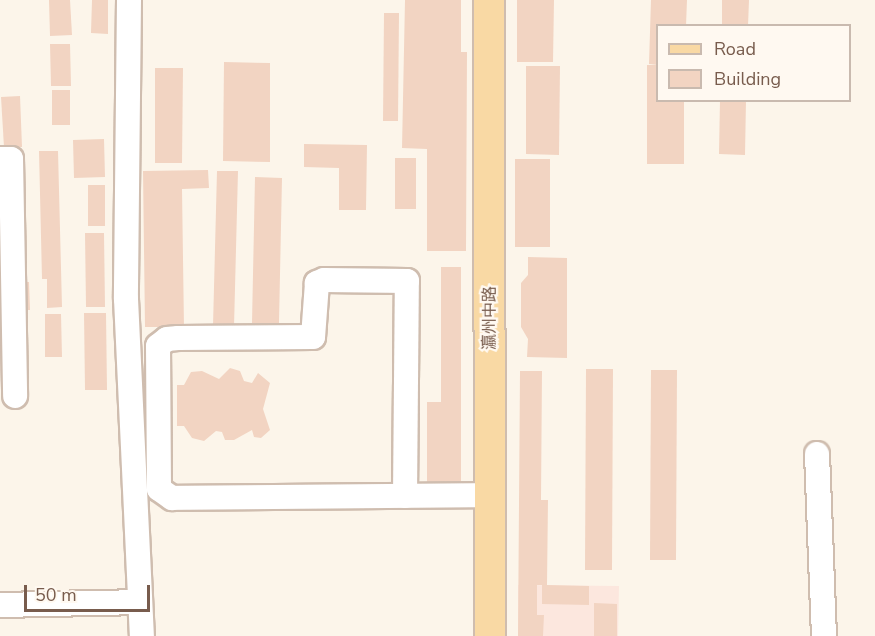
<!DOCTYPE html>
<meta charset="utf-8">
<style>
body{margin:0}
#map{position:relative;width:875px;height:636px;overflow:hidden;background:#fcf5ea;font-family:"Nunito Sans","Noto Sans SC",sans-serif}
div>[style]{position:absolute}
.commercial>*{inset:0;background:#fce7de}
.building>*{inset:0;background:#f2d4c2}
.roads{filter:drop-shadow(2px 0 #cfbdaf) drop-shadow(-2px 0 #cfbdaf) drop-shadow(0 2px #cfbdaf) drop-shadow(0 -2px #cfbdaf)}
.minor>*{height:24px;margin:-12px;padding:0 12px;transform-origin:12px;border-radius:12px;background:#fff}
.major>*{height:30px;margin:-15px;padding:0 15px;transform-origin:15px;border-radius:15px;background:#f9d9a4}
span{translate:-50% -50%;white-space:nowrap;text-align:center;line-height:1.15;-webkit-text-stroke:4.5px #fff9f1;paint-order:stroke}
.street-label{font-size:16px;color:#785c4d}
.legend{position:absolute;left:656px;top:24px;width:195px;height:78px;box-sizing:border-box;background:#fff9f1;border:2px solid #c9baaf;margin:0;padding:8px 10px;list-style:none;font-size:18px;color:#785c4d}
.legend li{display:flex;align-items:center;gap:12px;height:30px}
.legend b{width:30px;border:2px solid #c9baaf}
.scale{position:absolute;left:24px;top:585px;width:126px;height:27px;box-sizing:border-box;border:3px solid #785c4d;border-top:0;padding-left:8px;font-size:18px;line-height:21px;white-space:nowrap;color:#785c4d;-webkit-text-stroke:4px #fff9f1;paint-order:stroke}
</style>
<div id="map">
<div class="commercial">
<div style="clip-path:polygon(518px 585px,619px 586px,618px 636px,518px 636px)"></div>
</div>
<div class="building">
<div style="clip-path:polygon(49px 0,70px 0,72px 35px,50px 36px)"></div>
<div style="clip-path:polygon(92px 0,108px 0,108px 34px,91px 33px)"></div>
<div style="clip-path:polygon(405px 0,461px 0,461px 52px,467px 52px,466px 251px,427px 251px,427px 149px,402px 148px)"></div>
<div style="clip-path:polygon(517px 0,554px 0,553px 62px,517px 62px)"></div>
<div style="clip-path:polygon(651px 0,687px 0,686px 26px,658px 26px,658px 65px,649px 64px)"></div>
<div style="clip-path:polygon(722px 0,749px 0,748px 26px,722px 26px)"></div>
<div style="clip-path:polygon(384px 13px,399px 13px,398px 121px,383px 121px)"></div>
<div style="clip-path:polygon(50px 44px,70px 44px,71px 86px,51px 86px)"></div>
<div style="clip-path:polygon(224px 62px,270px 63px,270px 162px,223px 161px)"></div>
<div style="clip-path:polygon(647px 65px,658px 65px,658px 100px,684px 100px,684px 164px,647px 164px)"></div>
<div style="clip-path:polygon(526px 66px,560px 66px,559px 155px,526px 154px)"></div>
<div style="clip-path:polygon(155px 68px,183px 68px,182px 163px,155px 163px)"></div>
<div style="clip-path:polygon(52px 90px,70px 90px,70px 125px,52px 125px)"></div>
<div style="clip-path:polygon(20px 96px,22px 147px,4px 147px,1px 97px)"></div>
<div style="clip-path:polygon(720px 100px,746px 100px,745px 155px,719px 154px)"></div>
<div style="clip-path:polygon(104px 139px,105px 177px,74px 178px,73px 140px)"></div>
<div style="clip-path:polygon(304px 144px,367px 145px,366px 210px,339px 210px,339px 168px,304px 167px)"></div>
<div style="clip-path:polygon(39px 151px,58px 151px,62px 307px,47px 308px,47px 279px,42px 279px)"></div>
<div style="clip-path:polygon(395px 158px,416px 158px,416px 209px,395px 209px)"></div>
<div style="clip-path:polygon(515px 159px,550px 159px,550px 247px,515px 247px)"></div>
<div style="clip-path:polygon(208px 170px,209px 188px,182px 189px,184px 327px,145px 327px,143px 171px)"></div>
<div style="clip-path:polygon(217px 171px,238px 171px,234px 327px,213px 326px)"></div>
<div style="clip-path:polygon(255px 177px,282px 178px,279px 323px,252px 323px)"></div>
<div style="clip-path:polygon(88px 185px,105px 185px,105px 226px,88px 226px)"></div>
<div style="clip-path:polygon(15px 189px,25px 189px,26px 230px,16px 230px)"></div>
<div style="clip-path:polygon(85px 233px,104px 233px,105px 307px,86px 307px)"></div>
<div style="clip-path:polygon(528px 257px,567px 258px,567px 358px,527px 357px,528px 339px,521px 327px,521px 283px,528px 275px)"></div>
<div style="clip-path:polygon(441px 267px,461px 267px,461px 482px,427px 482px,427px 402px,441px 402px)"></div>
<div style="clip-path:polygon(17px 282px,29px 282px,30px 310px,18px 310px)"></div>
<div style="clip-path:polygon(84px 313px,106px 313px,107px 390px,85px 390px)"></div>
<div style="clip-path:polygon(45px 314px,61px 314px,62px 357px,45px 357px)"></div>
<div style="clip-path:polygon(230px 368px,240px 371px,244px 381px,252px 383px,258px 373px,270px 383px,263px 409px,270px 430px,261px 438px,254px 437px,252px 430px,234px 440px,225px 440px,222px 432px,216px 431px,204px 441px,192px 438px,184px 426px,177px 426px,177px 385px,184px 385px,191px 372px,202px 371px,219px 379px)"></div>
<div style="clip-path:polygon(586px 369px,613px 369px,612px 570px,585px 570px)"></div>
<div style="clip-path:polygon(651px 370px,677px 370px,676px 560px,650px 560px)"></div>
<div style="clip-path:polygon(520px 371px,542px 371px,541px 500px,548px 500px,547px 585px,589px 586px,589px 605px,542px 604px,542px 585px,537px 585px,537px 615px,544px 615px,543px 636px,518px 636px)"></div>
<div style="clip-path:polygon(594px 603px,617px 604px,617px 636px,594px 636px)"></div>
</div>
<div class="roads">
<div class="minor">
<div style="left:129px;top:0;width:299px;rotate:90.6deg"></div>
<div style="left:126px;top:299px;width:337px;rotate:87.3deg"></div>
<div style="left:0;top:159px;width:11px"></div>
<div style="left:11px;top:159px;width:237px;rotate:89deg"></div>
<div style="left:817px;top:454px;width:182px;rotate:87.8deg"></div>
<div style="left:405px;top:496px;width:215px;rotate:-89.5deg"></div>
<div style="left:407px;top:281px;width:83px;rotate:-179.3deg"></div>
<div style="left:324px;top:280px;width:8px;rotate:157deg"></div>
<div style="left:317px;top:283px;width:54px;rotate:94.2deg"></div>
<div style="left:313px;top:337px;width:135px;rotate:179.6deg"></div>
<div style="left:178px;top:338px;width:11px;rotate:175deg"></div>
<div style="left:167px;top:339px;width:11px;rotate:142deg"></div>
<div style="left:158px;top:346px;width:143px;rotate:89.6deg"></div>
<div style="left:159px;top:489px;width:16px;rotate:35deg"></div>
<div style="left:172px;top:498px;width:318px;rotate:-0.5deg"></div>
<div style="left:0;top:605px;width:140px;rotate:-1.2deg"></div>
</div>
<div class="major">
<div style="left:489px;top:0;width:636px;rotate:89.91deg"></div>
</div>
</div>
<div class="street-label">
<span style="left:490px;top:318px;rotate:-90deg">瀛州中路</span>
</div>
<ul class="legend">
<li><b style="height:8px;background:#f9d9a4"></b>Road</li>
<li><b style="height:16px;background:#f2d4c2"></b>Building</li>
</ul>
<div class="scale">50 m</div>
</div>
